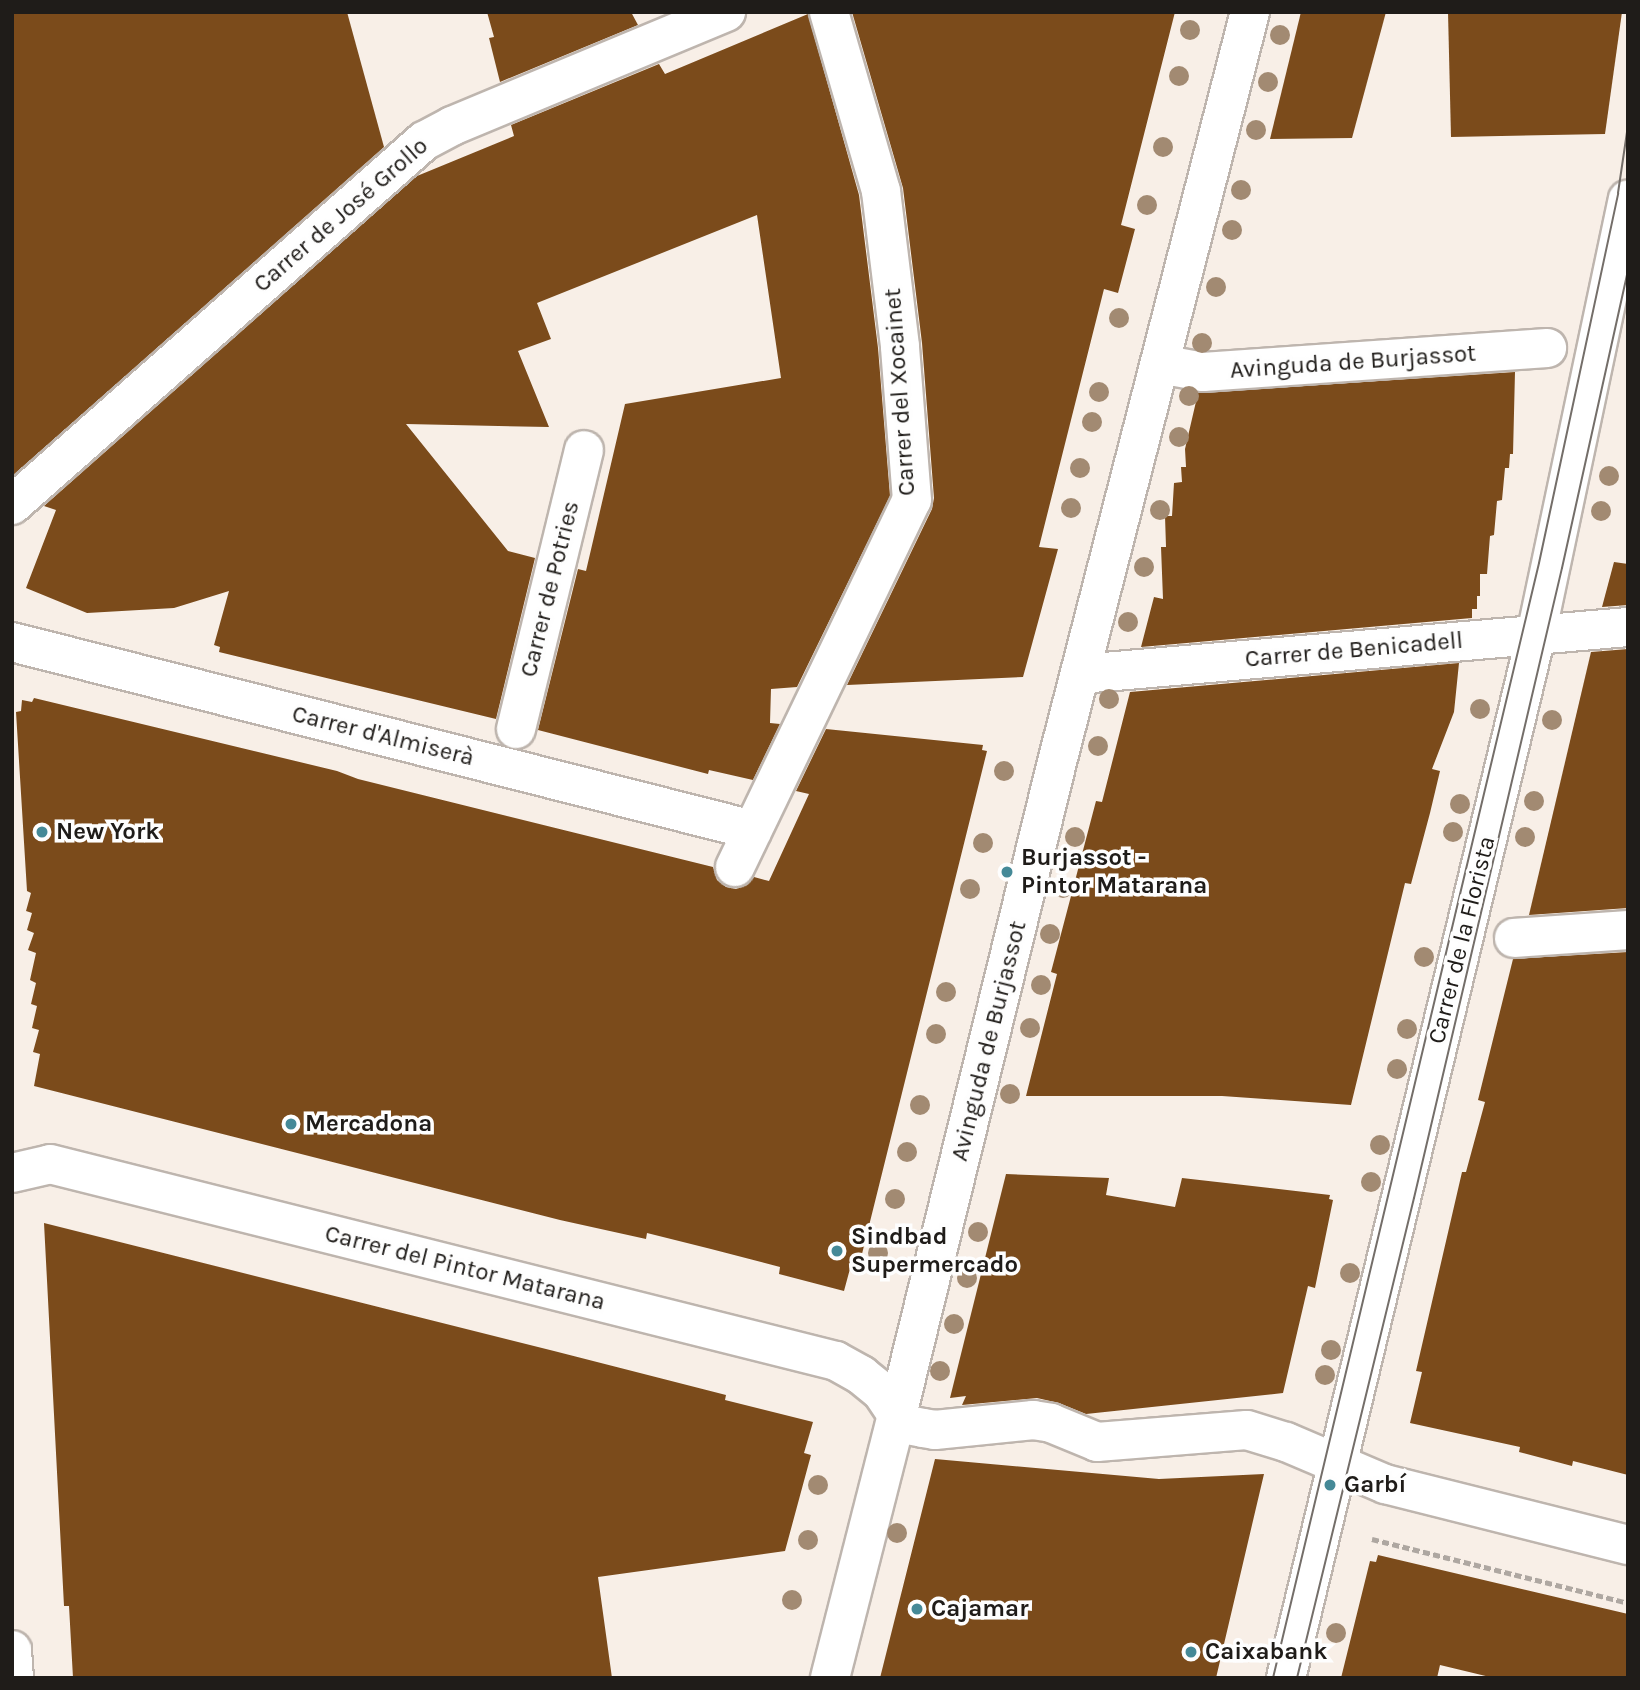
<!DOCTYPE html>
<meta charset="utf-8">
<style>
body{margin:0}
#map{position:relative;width:1640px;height:1690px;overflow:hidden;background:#f8efe7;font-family:Karla,sans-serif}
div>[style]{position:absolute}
.building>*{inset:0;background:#7b4b1b}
.path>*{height:4.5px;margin-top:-2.25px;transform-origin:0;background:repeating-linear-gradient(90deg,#aea7a1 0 7px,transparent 0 10.5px)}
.roads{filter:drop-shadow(2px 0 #beb5ae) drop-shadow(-2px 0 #beb5ae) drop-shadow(0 2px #beb5ae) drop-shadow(0 -2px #beb5ae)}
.street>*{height:38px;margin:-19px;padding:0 19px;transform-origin:19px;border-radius:19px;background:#fff}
.secondary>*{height:38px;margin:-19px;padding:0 19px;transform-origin:19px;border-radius:19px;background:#fff}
.tram>*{height:2px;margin:-1px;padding:0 1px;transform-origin:1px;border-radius:1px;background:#746e69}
.trees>*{width:20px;height:20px;margin:-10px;border-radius:50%;background:#a28a72}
.dots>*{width:19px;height:19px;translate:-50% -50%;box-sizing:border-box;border:4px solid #fefefe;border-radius:50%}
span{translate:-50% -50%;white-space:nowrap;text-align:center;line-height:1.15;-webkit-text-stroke:7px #fefefe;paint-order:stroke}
.street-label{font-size:24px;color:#1f1c19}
.poi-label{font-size:24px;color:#1f1c19;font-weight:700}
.left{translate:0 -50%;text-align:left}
.frame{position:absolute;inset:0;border:14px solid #1f1c19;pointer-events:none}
</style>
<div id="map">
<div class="building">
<div style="clip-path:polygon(12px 12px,347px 12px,384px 147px,12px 476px)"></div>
<div style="clip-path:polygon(487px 12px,631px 12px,638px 25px,500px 82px,489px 38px,494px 37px)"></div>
<div style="clip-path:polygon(852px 12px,1175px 12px,1121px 225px,1135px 229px,1118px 293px,1104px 289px,1039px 547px,1058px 549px,1023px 677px,847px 685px,932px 509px,934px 498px,922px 343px,903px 188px)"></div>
<div style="clip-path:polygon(1301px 12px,1386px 12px,1352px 138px,1270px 139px)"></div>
<div style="clip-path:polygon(1448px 12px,1622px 12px,1605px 134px,1451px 137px)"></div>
<div style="clip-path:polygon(808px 14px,859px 195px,878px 348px,890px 496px,797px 687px,771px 689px,770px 723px,780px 724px,753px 780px,709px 770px,708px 774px,538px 730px,578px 569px,586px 571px,625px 404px,781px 378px,757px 215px,537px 303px,551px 339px,518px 351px,549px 427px,406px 424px,508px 551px,535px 558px,496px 719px,219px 652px,220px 647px,214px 645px,229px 591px,174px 608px,87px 613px,26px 588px,56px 510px,44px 506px,417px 176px,514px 136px,511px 125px,659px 64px,665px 74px)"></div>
<div style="clip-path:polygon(1515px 372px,1513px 454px,1510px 454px,1509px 468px,1505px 468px,1502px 500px,1497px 501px,1494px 535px,1490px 536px,1487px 574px,1480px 574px,1480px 596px,1477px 596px,1477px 609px,1472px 609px,1472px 618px,1141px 647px,1154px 597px,1163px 599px,1161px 547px,1166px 547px,1165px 516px,1172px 516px,1174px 483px,1182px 482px,1181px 467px,1186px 467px,1185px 449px,1198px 393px)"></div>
<div style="clip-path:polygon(1614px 562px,1628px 564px,1628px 605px,1602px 607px)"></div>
<div style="clip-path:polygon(1628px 649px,1628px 908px,1529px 915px,1591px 652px)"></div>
<div style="clip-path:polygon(1459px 663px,1454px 712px,1432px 769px,1440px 771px,1430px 813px,1411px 884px,1405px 883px,1351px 1105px,1222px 1096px,1026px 1096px,1057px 974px,1051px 972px,1096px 801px,1102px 802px,1130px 692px)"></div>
<div style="clip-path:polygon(34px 698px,337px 771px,358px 779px,713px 867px,717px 880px,726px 887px,736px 889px,747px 885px,754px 877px,769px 881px,809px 794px,796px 791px,826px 729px,983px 745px,982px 750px,987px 751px,859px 1266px,851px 1265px,844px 1291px,779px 1274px,780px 1267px,711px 1249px,647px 1233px,646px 1239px,560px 1220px,34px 1086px,40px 1054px,33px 1052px,39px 1030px,32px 1028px,37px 1006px,31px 1004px,36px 983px,30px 980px,36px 953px,28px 950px,34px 933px,27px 930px,32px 913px,26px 911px,31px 893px,27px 891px,16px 712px,21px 711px,22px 700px,32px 702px)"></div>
<div style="clip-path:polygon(1628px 952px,1628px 1475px,1573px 1461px,1572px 1466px,1519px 1452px,1520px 1447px,1410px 1423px,1422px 1372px,1416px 1371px,1462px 1172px,1466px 1172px,1485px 1102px,1478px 1100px,1513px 959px)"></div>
<div style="clip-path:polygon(1006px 1174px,1109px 1178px,1106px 1195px,1175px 1207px,1182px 1178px,1330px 1195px,1329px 1199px,1333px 1200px,1315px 1288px,1308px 1286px,1283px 1393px,1086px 1414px,1059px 1403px,1037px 1398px,962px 1405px,966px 1396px,950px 1398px)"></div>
<div style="clip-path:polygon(44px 1223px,554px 1351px,726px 1395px,725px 1400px,813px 1422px,804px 1453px,811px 1455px,785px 1551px,598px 1577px,612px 1678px,73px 1678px,69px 1606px,64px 1606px)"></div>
<div style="clip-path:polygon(935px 1459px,1159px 1479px,1264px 1474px,1216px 1678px,880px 1678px)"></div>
<div style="clip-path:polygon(1378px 1555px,1628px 1614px,1628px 1678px,1494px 1678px,1440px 1665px,1437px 1678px,1341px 1678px,1370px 1561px,1376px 1562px)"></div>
</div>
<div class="path">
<div style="left:1372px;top:1539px;width:264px;rotate:14deg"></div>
</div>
<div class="roads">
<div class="street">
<div style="left:1160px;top:364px;width:44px;rotate:10.5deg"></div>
<div style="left:1203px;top:372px;width:345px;rotate:-4deg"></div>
<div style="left:12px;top:505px;width:550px;rotate:-41.46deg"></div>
<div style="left:424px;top:141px;width:32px;rotate:-28deg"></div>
<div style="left:452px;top:126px;width:297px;rotate:-22.6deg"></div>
<div style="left:12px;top:642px;width:764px;rotate:14.24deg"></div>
<div style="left:1081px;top:674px;width:549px;rotate:-4.91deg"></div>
<div style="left:516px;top:729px;width:287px;rotate:-76.3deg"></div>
<div style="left:735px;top:867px;width:407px;rotate:-64.3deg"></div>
<div style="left:912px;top:500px;width:154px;rotate:-94.5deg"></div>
<div style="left:900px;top:346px;width:156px;rotate:-97deg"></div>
<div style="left:881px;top:191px;width:186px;rotate:-106.2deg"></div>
<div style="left:1514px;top:938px;width:114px;rotate:-4deg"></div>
<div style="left:12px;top:1650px;width:28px;rotate:86deg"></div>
<div style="left:1286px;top:1678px;width:1073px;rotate:-76.52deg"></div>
<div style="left:1536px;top:635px;width:445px;rotate:-78.1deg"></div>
</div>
<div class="secondary">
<div style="left:12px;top:1173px;width:39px;rotate:-13deg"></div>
<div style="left:50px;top:1164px;width:810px;rotate:14.07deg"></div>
<div style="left:836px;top:1361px;width:29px;rotate:29deg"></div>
<div style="left:861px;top:1375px;width:26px;rotate:39deg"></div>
<div style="left:881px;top:1391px;width:29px;rotate:56deg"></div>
<div style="left:897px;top:1415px;width:15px;rotate:42deg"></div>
<div style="left:908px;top:1425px;width:15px;rotate:11deg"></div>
<div style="left:923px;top:1428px;width:12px;rotate:9deg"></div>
<div style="left:935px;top:1430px;width:99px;rotate:-5.8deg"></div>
<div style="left:1033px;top:1420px;width:18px;rotate:9deg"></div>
<div style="left:1051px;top:1423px;width:50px;rotate:22.4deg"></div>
<div style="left:1097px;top:1442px;width:150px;rotate:-4.6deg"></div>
<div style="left:1247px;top:1430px;width:41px;rotate:17.1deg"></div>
<div style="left:1286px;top:1442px;width:108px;rotate:23deg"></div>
<div style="left:1385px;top:1484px;width:251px;rotate:14.1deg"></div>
<div style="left:830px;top:1678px;width:271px;rotate:-75.7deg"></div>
<div style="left:897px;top:1415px;width:668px;rotate:-76.23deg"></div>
<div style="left:1056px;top:766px;width:779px;rotate:-75.57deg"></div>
</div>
</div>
<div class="tram">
<div style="left:1273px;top:1678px;width:1146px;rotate:-76.58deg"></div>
<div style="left:1539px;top:563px;width:378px;rotate:-77.9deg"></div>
<div style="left:1618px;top:193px;width:69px;rotate:-81.6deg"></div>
<div style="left:1297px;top:1678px;width:494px;rotate:-76.3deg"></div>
<div style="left:1414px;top:1198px;width:647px;rotate:-76.78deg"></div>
<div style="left:1562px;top:568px;width:305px;rotate:-77.5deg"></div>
</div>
<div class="trees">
<div style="left:1190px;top:30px"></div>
<div style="left:1280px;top:35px"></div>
<div style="left:1179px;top:76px"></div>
<div style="left:1268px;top:82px"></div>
<div style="left:1256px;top:130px"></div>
<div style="left:1163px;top:147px"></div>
<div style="left:1241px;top:190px"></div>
<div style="left:1147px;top:205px"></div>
<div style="left:1232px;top:230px"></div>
<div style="left:1216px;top:287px"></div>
<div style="left:1119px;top:318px"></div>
<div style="left:1202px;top:343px"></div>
<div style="left:1099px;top:392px"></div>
<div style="left:1189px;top:396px"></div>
<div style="left:1092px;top:422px"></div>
<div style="left:1179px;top:437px"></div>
<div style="left:1080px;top:468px"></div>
<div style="left:1609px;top:476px"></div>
<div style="left:1071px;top:508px"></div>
<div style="left:1160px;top:510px"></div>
<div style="left:1601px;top:511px"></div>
<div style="left:1144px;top:567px"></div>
<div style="left:1128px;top:622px"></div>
<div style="left:1109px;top:699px"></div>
<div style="left:1480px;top:709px"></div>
<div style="left:1552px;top:720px"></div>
<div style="left:1098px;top:746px"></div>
<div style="left:1004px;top:771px"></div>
<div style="left:1534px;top:801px"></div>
<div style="left:1460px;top:804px"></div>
<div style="left:1453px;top:832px"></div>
<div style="left:1075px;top:837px"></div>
<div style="left:1525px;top:837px"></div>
<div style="left:983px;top:843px"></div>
<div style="left:1063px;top:888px"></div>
<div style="left:970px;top:889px"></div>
<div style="left:1050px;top:934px"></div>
<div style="left:1424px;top:957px"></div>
<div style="left:1041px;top:985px"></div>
<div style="left:946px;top:992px"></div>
<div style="left:1030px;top:1028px"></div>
<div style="left:1407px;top:1029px"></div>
<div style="left:936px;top:1034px"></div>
<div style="left:1397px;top:1069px"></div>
<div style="left:1010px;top:1094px"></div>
<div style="left:920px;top:1105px"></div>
<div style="left:1380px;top:1145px"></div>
<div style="left:907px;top:1152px"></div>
<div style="left:1371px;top:1182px"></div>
<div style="left:895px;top:1199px"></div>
<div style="left:978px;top:1232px"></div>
<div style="left:878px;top:1253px"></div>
<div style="left:1350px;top:1273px"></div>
<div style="left:967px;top:1278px"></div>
<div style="left:954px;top:1324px"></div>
<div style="left:1331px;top:1350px"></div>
<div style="left:940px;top:1371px"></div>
<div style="left:1325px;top:1375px"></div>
<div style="left:818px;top:1485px"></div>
<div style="left:897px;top:1533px"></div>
<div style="left:808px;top:1540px"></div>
<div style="left:792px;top:1600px"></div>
<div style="left:1336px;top:1633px"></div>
</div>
<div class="dots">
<div style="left:42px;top:832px;background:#458997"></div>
<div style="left:1007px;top:872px;background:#458997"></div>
<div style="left:291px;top:1124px;background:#458997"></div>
<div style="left:837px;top:1251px;background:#458997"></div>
<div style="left:1330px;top:1485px;background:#458997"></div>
<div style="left:917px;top:1609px;background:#458997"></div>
<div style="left:1191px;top:1652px;background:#458997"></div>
</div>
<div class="street-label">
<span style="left:341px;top:215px;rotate:-41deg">Carrer de José Grollo</span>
<span style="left:1353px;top:362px;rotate:-4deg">Avinguda de Burjassot</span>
<span style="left:900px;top:392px;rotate:-94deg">Carrer del Xocainet</span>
<span style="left:550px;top:589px;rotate:-76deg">Carrer de Potries</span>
<span style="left:1354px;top:650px;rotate:-5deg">Carrer de Benicadell</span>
<span style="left:383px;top:736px;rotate:14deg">Carrer d'Almiserà</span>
<span style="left:1462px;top:940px;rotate:-76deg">Carrer de la Florista</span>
<span style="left:989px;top:1041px;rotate:-76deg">Avinguda de Burjassot</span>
<span style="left:465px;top:1268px;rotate:14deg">Carrer del Pintor Matarana</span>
</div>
<div class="poi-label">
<span class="left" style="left:56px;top:832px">New York</span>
<span class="left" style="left:1021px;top:872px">Burjassot -<br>Pintor Matarana</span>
<span class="left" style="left:305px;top:1124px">Mercadona</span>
<span class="left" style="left:851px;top:1251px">Sindbad<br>Supermercado</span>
<span class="left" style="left:1344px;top:1485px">Garbí</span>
<span class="left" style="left:931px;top:1609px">Cajamar</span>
<span class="left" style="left:1205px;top:1652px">Caixabank</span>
</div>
<div class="frame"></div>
</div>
